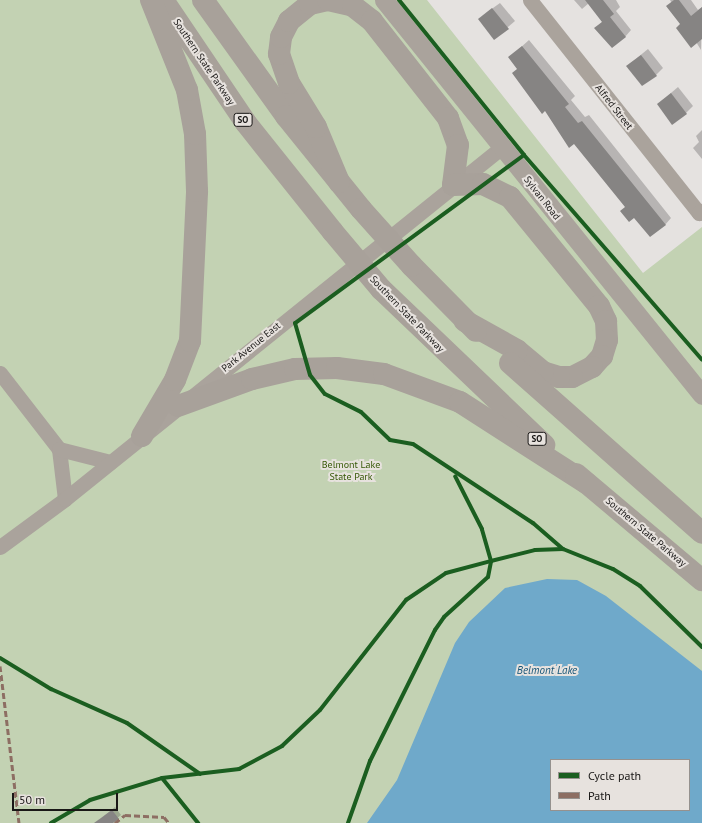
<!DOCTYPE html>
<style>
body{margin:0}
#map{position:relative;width:702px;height:823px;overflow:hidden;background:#e5e2e0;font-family:"PT Sans",sans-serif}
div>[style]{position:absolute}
.green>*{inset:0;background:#c3d2b3}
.water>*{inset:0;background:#6fa9ca}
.shadow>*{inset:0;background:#0003}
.building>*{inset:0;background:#868483}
.minor>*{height:15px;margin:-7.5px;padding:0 7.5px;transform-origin:7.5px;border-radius:7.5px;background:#aaa39c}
.tertiary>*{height:19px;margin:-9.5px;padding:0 9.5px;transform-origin:9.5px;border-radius:9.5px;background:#aaa39c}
.motorway>*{height:22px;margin:-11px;padding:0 11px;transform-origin:11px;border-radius:11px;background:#a8a19a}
.motorway-bridge>*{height:22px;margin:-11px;padding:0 11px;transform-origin:11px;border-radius:11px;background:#a8a19a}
.quiet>*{height:3px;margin-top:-1.5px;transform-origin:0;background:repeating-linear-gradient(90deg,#8d6e63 0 6px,transparent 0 9px)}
.cycleway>*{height:4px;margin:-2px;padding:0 2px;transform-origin:2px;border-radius:2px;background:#1b5e20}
span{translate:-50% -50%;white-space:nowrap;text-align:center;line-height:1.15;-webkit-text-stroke:4px #e7e2de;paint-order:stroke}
.shield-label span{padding:1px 3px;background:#e7e2de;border:1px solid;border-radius:3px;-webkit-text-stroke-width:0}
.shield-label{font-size:9px;color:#191716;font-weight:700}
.street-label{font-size:10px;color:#191716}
.park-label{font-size:10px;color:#365907}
.water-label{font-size:11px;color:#185678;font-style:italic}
.legend{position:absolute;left:550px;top:759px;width:140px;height:52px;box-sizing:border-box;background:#e7e2de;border:1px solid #95918e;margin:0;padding:5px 7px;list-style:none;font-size:12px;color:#191716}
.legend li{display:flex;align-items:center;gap:8px;height:20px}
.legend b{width:20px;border:1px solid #95918e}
.scale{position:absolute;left:12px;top:793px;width:106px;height:18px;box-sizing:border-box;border:2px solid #191716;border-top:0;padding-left:5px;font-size:12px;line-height:14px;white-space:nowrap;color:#191716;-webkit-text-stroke:3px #e7e2de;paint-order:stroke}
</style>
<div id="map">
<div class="green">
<div style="clip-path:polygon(evenodd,0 0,427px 0,643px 273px,702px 227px,702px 823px,0 823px,0 0,551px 760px,689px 760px,689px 810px,551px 810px,551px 760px)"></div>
</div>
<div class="water">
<div style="clip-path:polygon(evenodd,547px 579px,577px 580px,606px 596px,702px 671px,702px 823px,367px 823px,397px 780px,455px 643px,469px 622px,505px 588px,547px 579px,551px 760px,689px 760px,689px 810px,551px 810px,551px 760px)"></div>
</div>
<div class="shadow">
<div style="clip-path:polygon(574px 0,616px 0,620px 7px,616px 11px,631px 30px,625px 37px,596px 28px,603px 21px,589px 3px,582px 9px)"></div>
<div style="clip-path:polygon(670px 0,691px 0,698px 10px,702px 7px,701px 50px)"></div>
<div style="clip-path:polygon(500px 3px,515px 21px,494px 39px,486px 13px)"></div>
<div style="clip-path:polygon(529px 40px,575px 96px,571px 100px,585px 117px,589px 115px,671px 218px,665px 225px,626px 207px,510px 57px)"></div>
<div style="clip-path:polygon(648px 49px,663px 68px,656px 75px,627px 66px)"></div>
<div style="clip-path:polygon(678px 87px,693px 106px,686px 113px,658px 104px)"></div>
<div style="clip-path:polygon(702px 130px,702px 159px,693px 148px,699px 142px,696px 136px)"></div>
<div style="clip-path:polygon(115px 807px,121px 815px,111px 823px,103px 823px,104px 816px)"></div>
</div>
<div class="building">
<div style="clip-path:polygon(585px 0,603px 0,614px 14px,610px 17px,626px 37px,612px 48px,594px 28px,602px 22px)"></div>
<div style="clip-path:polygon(674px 0,679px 0,691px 16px,702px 7px,702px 39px,691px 48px,676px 28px,680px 24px,666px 6px)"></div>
<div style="clip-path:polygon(492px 8px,509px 29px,494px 40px,478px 19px)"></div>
<div style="clip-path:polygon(522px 46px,569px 104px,565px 107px,578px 123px,582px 121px,666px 225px,650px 237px,634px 218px,629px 222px,620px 211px,625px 207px,574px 144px,569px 148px,545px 111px,542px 114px,512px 73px,517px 69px,508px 57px)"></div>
<div style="clip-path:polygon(641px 55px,657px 76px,642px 86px,626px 66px)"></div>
<div style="clip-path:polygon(671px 93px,687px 114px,672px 125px,657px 104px)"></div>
<div style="clip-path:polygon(112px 810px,119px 819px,113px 823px,94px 823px)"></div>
</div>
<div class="minor">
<div style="left:530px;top:0;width:272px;rotate:51.6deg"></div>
<div style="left:699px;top:213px;width:4px;rotate:-34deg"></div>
<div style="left:0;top:373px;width:96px;rotate:52.2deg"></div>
<div style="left:59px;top:449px;width:50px;rotate:83.2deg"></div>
<div style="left:59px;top:449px;width:53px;rotate:14.3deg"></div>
<div style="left:0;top:547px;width:81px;rotate:-36.4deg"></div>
<div style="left:65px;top:499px;width:561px;rotate:-38.85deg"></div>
</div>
<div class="tertiary">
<div style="left:384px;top:0;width:507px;rotate:51.16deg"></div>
</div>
<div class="motorway">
<div style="left:163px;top:0;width:148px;rotate:56deg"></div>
<div style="left:246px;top:123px;width:139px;rotate:51.4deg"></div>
<div style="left:203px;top:0;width:143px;rotate:54.4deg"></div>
<div style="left:286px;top:116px;width:119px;rotate:51.1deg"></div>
<div style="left:339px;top:182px;width:60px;rotate:-112.7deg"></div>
<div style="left:316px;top:127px;width:52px;rotate:-121.5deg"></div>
<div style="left:289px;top:83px;width:31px;rotate:-109deg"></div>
<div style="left:279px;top:54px;width:17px;rotate:-83deg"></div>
<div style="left:281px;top:37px;width:18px;rotate:-63deg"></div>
<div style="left:289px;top:21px;width:27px;rotate:-39deg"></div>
<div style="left:310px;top:4px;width:18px;rotate:-13deg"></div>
<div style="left:328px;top:0;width:26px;rotate:13deg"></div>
<div style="left:353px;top:6px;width:24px;rotate:38deg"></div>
<div style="left:372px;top:21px;width:123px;rotate:51.9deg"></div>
<div style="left:448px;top:118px;width:29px;rotate:70deg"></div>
<div style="left:458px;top:145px;width:40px;rotate:97.1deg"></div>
<div style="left:453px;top:185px;width:30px;rotate:-2deg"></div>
<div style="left:483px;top:184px;width:30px;rotate:26deg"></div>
<div style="left:510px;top:197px;width:141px;rotate:50.8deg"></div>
<div style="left:599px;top:306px;width:17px;rotate:65deg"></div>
<div style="left:606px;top:321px;width:19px;rotate:87deg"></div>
<div style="left:607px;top:340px;width:17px;rotate:107deg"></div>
<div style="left:602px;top:356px;width:15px;rotate:132deg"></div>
<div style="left:592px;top:367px;width:22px;rotate:153deg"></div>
<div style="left:572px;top:377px;width:13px;rotate:180deg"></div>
<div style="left:559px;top:377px;width:17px;rotate:-163deg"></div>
<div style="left:543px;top:372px;width:34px;rotate:-140deg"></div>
<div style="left:517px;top:350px;width:60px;rotate:-150.9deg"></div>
<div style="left:412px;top:266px;width:91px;rotate:45.4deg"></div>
<div style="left:381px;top:289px;width:226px;rotate:43.7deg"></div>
<div style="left:510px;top:363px;width:256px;rotate:41.5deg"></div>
<div style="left:178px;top:406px;width:79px;rotate:-20deg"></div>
<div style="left:252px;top:379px;width:44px;rotate:-13.1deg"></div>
<div style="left:295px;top:369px;width:42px;rotate:-1.4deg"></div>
<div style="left:337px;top:368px;width:47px;rotate:7.3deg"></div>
<div style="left:384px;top:374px;width:81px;rotate:20.2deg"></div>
<div style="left:460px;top:402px;width:150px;rotate:32.7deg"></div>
<div style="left:142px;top:436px;width:65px;rotate:-59.5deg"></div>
<div style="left:175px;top:380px;width:42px;rotate:-69deg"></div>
<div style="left:190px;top:341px;width:150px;rotate:-87.3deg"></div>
<div style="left:197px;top:191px;width:57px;rotate:-92deg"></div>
<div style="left:195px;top:134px;width:45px;rotate:-100.3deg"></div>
<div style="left:187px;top:90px;width:97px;rotate:-111.8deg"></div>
<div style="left:576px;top:474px;width:165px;rotate:40.1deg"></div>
</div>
<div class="motorway-bridge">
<div style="left:361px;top:209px;width:76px;rotate:48.2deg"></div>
<div style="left:333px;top:232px;width:75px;rotate:49.9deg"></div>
</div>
<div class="quiet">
<div style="left:0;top:666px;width:158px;rotate:83.1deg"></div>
<div style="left:115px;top:823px;width:13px;rotate:-39deg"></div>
<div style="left:125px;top:815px;width:39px;rotate:3deg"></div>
<div style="left:164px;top:817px;width:8px;rotate:50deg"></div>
</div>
<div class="cycleway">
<div style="left:399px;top:0;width:199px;rotate:51.1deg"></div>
<div style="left:524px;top:155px;width:271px;rotate:49deg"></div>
<div style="left:524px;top:155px;width:284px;rotate:143.7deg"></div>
<div style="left:295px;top:323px;width:54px;rotate:73.9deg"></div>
<div style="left:310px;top:375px;width:24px;rotate:52deg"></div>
<div style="left:325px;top:394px;width:40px;rotate:26.6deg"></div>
<div style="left:361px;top:412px;width:40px;rotate:44deg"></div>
<div style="left:390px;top:440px;width:23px;rotate:10deg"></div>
<div style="left:413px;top:444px;width:144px;rotate:33.4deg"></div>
<div style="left:533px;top:523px;width:40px;rotate:41deg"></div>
<div style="left:0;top:658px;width:60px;rotate:31.3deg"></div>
<div style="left:51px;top:689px;width:83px;rotate:24.1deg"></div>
<div style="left:127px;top:723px;width:89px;rotate:34.9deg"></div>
<div style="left:162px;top:778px;width:58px;rotate:51.3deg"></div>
<div style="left:51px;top:823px;width:45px;rotate:-30.5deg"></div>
<div style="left:90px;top:800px;width:75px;rotate:-17deg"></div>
<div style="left:162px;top:778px;width:78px;rotate:-6.7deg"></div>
<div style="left:239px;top:769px;width:49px;rotate:-28.1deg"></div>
<div style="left:282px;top:746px;width:52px;rotate:-43.5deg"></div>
<div style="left:320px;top:710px;width:140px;rotate:-52deg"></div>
<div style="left:406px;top:600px;width:48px;rotate:-34deg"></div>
<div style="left:446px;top:573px;width:47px;rotate:-14.9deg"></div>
<div style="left:491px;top:561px;width:45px;rotate:-14deg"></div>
<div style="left:535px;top:550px;width:28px;rotate:-2deg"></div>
<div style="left:563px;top:549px;width:54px;rotate:21.8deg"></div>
<div style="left:613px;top:569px;width:32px;rotate:32deg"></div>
<div style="left:640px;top:586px;width:87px;rotate:44.5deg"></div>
<div style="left:348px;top:823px;width:66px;rotate:-70.5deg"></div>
<div style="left:370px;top:761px;width:146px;rotate:-63.6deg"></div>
<div style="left:435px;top:630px;width:16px;rotate:-55deg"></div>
<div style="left:444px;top:617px;width:59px;rotate:-42.3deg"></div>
<div style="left:488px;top:577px;width:16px;rotate:-79deg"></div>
<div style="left:491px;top:561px;width:33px;rotate:-106deg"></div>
<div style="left:482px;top:529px;width:59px;rotate:-117deg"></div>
</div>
<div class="shield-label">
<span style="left:243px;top:120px">SO</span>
<span style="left:537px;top:439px">SO</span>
</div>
<div class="street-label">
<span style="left:204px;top:62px;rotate:56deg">Southern State Parkway</span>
<span style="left:614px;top:107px;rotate:52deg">Alfred Street</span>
<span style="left:542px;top:198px;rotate:52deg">Sylvan Road</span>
<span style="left:407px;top:314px;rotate:46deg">Southern State Parkway</span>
<span style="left:251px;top:347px;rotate:-39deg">Park Avenue East</span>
<span style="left:646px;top:532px;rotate:40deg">Southern State Parkway</span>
</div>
<div class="park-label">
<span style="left:351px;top:470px">Belmont Lake<br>State Park</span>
</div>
<div class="water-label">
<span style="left:547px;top:670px">Belmont Lake</span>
</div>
<ul class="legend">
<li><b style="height:5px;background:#1b5e20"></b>Cycle path</li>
<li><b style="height:5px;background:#8d6e63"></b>Path</li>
</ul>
<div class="scale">50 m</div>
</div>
